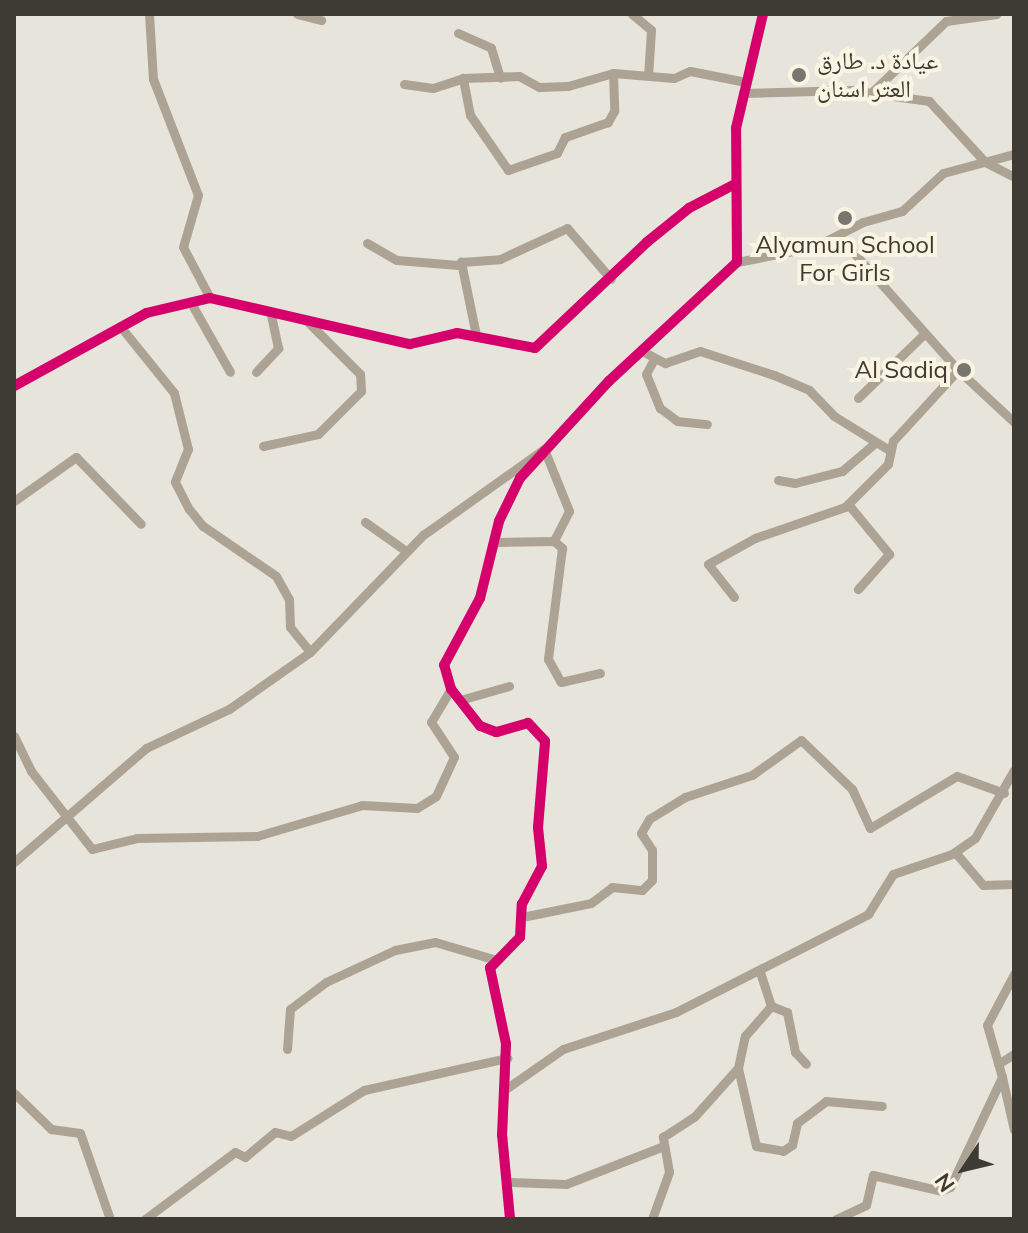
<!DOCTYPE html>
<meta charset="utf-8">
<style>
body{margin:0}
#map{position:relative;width:1028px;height:1233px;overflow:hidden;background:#e7e4db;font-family:Mulish,"Noto Naskh Arabic",sans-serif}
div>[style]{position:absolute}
.minor>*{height:9px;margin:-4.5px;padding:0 4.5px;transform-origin:4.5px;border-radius:4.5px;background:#ada395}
.cycleway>*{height:10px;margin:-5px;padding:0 5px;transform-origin:5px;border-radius:5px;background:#d6006c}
.dots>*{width:22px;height:22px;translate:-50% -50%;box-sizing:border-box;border:4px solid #faf5e2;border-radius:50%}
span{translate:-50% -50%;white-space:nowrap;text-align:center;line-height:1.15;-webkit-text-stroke:8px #faf5e2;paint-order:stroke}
.poi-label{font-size:24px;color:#3d3b33}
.left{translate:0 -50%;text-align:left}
.right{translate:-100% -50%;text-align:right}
.frame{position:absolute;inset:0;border:16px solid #3d3b33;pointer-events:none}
.north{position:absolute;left:924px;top:1129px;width:80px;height:80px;-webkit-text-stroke:6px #faf5e2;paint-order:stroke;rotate:235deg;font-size:22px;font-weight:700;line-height:32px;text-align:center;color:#3d3b33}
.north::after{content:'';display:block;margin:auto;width:28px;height:36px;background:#3d3b33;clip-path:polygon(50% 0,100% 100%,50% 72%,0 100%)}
</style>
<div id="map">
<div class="minor">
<div style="left:149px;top:14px;width:65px;rotate:86.5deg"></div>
<div style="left:153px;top:79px;width:124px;rotate:68.8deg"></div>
<div style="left:198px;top:195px;width:54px;rotate:106.1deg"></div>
<div style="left:183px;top:247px;width:58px;rotate:62.1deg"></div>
<div style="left:297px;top:14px;width:25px;rotate:14deg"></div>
<div style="left:632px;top:14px;width:25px;rotate:40deg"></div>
<div style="left:651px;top:30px;width:46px;rotate:93.7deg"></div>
<div style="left:458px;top:33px;width:36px;rotate:24deg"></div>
<div style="left:491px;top:48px;width:31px;rotate:73deg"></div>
<div style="left:613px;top:73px;width:38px;rotate:88deg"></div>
<div style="left:614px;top:111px;width:13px;rotate:119deg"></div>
<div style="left:608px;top:122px;width:46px;rotate:160.8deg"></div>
<div style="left:565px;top:137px;width:18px;rotate:117deg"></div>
<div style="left:557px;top:153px;width:52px;rotate:160.9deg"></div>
<div style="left:508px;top:170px;width:67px;rotate:-124.6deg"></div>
<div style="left:470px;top:115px;width:38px;rotate:-101deg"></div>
<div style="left:463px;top:78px;width:56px;rotate:-2deg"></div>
<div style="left:519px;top:76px;width:23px;rotate:29deg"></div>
<div style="left:539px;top:87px;width:29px;rotate:-2deg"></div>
<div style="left:568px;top:86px;width:47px;rotate:-16.1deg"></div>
<div style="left:613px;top:73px;width:61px;rotate:4.7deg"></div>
<div style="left:674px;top:78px;width:17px;rotate:-24deg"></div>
<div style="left:690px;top:71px;width:57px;rotate:11.1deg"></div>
<div style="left:404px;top:84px;width:29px;rotate:8deg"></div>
<div style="left:433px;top:88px;width:32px;rotate:-18deg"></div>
<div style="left:743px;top:93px;width:107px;rotate:-1.6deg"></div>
<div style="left:850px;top:90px;width:80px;rotate:7.9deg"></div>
<div style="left:929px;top:101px;width:83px;rotate:47.4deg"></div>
<div style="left:985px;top:162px;width:33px;rotate:27deg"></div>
<div style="left:871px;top:93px;width:104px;rotate:-43.8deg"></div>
<div style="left:946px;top:21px;width:51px;rotate:-7.8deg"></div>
<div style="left:838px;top:235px;width:181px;rotate:48.4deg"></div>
<div style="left:958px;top:370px;width:76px;rotate:42.9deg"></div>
<div style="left:367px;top:243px;width:34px;rotate:30deg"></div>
<div style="left:397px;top:260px;width:61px;rotate:4.7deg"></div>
<div style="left:737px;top:262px;width:78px;rotate:-11deg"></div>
<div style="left:814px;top:247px;width:55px;rotate:-27deg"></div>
<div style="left:863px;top:222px;width:41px;rotate:-15.8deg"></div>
<div style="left:902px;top:211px;width:56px;rotate:-42.8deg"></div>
<div style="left:943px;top:173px;width:73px;rotate:-15deg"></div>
<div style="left:191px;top:303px;width:79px;rotate:60.5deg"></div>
<div style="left:120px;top:326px;width:86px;rotate:51.1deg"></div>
<div style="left:174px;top:393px;width:58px;rotate:76deg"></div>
<div style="left:188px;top:449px;width:35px;rotate:112deg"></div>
<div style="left:175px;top:482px;width:30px;rotate:63deg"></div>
<div style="left:189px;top:509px;width:22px;rotate:51deg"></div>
<div style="left:203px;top:526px;width:88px;rotate:34.4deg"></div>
<div style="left:276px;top:576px;width:26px;rotate:61deg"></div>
<div style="left:289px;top:599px;width:28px;rotate:88deg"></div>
<div style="left:290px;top:627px;width:32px;rotate:51deg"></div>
<div style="left:476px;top:335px;width:75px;rotate:-101.6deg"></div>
<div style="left:461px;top:262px;width:39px;rotate:-4deg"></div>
<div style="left:500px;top:259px;width:74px;rotate:-24.8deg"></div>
<div style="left:567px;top:228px;width:67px;rotate:49.2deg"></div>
<div style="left:644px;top:352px;width:24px;rotate:28deg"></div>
<div style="left:665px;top:363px;width:37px;rotate:-19deg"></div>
<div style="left:700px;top:351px;width:78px;rotate:18deg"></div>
<div style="left:774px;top:375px;width:38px;rotate:23deg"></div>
<div style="left:809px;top:390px;width:36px;rotate:46deg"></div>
<div style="left:834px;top:416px;width:65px;rotate:31.7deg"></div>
<div style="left:654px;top:359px;width:17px;rotate:118deg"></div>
<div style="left:646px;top:374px;width:37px;rotate:68deg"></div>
<div style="left:660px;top:408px;width:21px;rotate:37deg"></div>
<div style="left:677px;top:421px;width:30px;rotate:6deg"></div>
<div style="left:256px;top:372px;width:33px;rotate:-47deg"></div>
<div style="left:278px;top:348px;width:35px;rotate:-102deg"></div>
<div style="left:14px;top:386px;width:151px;rotate:-28.9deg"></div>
<div style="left:146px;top:313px;width:66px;rotate:-13.2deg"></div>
<div style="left:210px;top:298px;width:205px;rotate:13deg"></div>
<div style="left:410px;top:344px;width:48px;rotate:-13.2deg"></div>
<div style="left:457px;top:333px;width:79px;rotate:10.9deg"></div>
<div style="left:535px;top:348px;width:154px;rotate:-43.4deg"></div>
<div style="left:647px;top:242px;width:54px;rotate:-39deg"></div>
<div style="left:689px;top:208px;width:50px;rotate:-27.6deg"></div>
<div style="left:858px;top:398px;width:93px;rotate:-44.1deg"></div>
<div style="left:263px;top:446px;width:56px;rotate:-12.3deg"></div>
<div style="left:318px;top:434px;width:61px;rotate:-45deg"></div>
<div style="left:361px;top:391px;width:17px;rotate:-93deg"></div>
<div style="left:360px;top:374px;width:75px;rotate:-135deg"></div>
<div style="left:778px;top:480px;width:17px;rotate:10deg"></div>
<div style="left:795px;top:483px;width:49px;rotate:-14.3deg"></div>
<div style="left:842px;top:471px;width:43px;rotate:-40.3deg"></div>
<div style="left:14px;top:501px;width:76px;rotate:-35.4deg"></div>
<div style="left:76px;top:457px;width:93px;rotate:45.9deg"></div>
<div style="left:848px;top:504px;width:65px;rotate:50.6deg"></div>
<div style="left:889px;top:554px;width:47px;rotate:131.5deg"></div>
<div style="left:365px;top:522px;width:50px;rotate:35.3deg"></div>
<div style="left:494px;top:542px;width:60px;rotate:-1deg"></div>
<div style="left:554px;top:541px;width:11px;rotate:41deg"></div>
<div style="left:562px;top:548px;width:112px;rotate:97.2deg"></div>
<div style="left:548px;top:659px;width:26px;rotate:61deg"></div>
<div style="left:561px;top:682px;width:40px;rotate:-13deg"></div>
<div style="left:734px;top:597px;width:42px;rotate:-128.2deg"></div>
<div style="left:708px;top:564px;width:54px;rotate:-29deg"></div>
<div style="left:755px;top:538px;width:95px;rotate:-19deg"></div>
<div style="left:845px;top:507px;width:61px;rotate:-45deg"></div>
<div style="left:888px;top:464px;width:24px;rotate:-78deg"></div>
<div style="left:893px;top:441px;width:96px;rotate:-47.5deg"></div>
<div style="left:460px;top:700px;width:51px;rotate:-15.9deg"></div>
<div style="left:14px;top:736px;width:39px;rotate:64deg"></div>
<div style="left:31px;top:771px;width:99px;rotate:52deg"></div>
<div style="left:92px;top:849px;width:46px;rotate:-13.7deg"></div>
<div style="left:137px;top:838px;width:120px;rotate:-1deg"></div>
<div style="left:257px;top:836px;width:109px;rotate:-16.4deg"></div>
<div style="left:362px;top:805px;width:55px;rotate:3.1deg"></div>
<div style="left:417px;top:808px;width:22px;rotate:-32deg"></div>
<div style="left:436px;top:796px;width:43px;rotate:-65.2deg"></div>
<div style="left:454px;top:757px;width:42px;rotate:-123.3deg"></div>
<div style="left:431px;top:722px;width:39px;rotate:-59deg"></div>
<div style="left:955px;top:852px;width:43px;rotate:49.7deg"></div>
<div style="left:983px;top:885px;width:31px;rotate:-2deg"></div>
<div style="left:14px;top:862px;width:174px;rotate:-40.8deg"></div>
<div style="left:146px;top:748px;width:92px;rotate:-25.2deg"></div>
<div style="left:229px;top:709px;width:99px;rotate:-35.1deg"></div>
<div style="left:310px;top:652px;width:163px;rotate:-46deg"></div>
<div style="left:423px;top:535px;width:148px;rotate:-35.4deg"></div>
<div style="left:544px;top:449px;width:67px;rotate:68deg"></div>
<div style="left:569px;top:511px;width:34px;rotate:117deg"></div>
<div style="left:522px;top:917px;width:70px;rotate:-11.5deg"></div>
<div style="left:591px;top:903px;width:26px;rotate:-37deg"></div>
<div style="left:612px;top:887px;width:30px;rotate:6deg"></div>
<div style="left:642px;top:890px;width:14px;rotate:-45deg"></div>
<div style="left:652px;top:880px;width:30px;rotate:-90deg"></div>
<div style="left:652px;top:850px;width:20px;rotate:-123deg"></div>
<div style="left:641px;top:833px;width:16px;rotate:-60deg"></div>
<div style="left:649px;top:819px;width:42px;rotate:-31.4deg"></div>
<div style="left:685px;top:797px;width:71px;rotate:-18.2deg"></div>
<div style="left:752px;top:775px;width:60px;rotate:-35.5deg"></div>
<div style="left:801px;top:740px;width:71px;rotate:43.9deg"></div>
<div style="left:852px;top:789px;width:43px;rotate:65.2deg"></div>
<div style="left:870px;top:828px;width:101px;rotate:-30.9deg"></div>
<div style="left:957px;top:776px;width:50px;rotate:19.9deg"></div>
<div style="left:771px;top:1006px;width:17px;rotate:21deg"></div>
<div style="left:787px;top:1012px;width:41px;rotate:78.7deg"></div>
<div style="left:795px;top:1052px;width:16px;rotate:47deg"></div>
<div style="left:287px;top:1049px;width:40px;rotate:-85.7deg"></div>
<div style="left:290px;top:1009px;width:45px;rotate:-36.9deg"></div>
<div style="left:326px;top:982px;width:76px;rotate:-24.9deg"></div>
<div style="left:395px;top:950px;width:41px;rotate:-11.3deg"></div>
<div style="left:435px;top:942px;width:60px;rotate:16.3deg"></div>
<div style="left:998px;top:1064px;width:19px;rotate:-32deg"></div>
<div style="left:738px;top:1068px;width:80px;rotate:77deg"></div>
<div style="left:756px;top:1146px;width:27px;rotate:10deg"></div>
<div style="left:783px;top:1151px;width:11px;rotate:-34deg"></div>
<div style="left:792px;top:1145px;width:23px;rotate:-77deg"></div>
<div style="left:797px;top:1123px;width:36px;rotate:-37deg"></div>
<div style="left:826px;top:1101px;width:56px;rotate:5.1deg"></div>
<div style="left:1002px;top:1077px;width:54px;rotate:77.2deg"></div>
<div style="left:507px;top:1088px;width:68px;rotate:-34.9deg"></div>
<div style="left:563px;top:1049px;width:119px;rotate:-18.1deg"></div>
<div style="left:676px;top:1012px;width:216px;rotate:-27deg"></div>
<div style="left:868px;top:914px;width:47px;rotate:-58deg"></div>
<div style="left:893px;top:874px;width:62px;rotate:-18.7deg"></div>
<div style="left:952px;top:854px;width:28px;rotate:-35deg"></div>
<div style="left:975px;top:838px;width:78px;rotate:-60.2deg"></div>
<div style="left:14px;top:1093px;width:52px;rotate:44.2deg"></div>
<div style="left:51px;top:1129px;width:29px;rotate:8deg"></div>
<div style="left:80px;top:1133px;width:91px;rotate:70.8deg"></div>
<div style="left:510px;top:1182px;width:56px;rotate:2deg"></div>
<div style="left:566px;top:1184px;width:102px;rotate:-21.3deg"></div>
<div style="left:145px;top:1219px;width:112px;rotate:-36.7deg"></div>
<div style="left:235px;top:1152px;width:11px;rotate:27deg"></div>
<div style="left:245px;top:1157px;width:39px;rotate:-40deg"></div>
<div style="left:275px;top:1132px;width:16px;rotate:14deg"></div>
<div style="left:291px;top:1136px;width:86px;rotate:-32.2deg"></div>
<div style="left:364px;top:1090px;width:147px;rotate:-12.6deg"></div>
<div style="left:510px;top:1219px;width:84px;rotate:-95.4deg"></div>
<div style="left:502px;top:1135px;width:91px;rotate:-87.5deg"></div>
<div style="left:506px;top:1044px;width:78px;rotate:-101.9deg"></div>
<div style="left:490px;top:968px;width:43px;rotate:-45.9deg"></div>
<div style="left:520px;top:937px;width:33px;rotate:-87deg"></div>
<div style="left:522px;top:904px;width:43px;rotate:-62.2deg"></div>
<div style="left:542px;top:866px;width:39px;rotate:-96deg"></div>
<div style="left:538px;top:827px;width:86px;rotate:-85.3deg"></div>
<div style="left:545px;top:741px;width:25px;rotate:-133deg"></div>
<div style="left:528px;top:723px;width:33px;rotate:164deg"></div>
<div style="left:496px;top:732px;width:17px;rotate:-159deg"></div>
<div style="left:480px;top:726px;width:47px;rotate:-128.1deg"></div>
<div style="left:451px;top:689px;width:25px;rotate:-106deg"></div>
<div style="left:444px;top:665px;width:76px;rotate:-61.8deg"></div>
<div style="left:480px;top:598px;width:79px;rotate:-76.1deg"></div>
<div style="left:499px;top:521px;width:48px;rotate:-64deg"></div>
<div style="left:520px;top:478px;width:132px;rotate:-47.5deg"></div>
<div style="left:609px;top:381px;width:175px;rotate:-42.9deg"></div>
<div style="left:737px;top:262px;width:134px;rotate:-90.4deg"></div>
<div style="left:736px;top:128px;width:117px;rotate:-76.7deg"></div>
<div style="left:652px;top:1219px;width:50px;rotate:-70.1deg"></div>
<div style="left:669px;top:1172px;width:36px;rotate:-100deg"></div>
<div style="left:663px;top:1137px;width:37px;rotate:-33deg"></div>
<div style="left:694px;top:1117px;width:66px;rotate:-48.1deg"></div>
<div style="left:738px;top:1068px;width:33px;rotate:-78deg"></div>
<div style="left:745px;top:1036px;width:40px;rotate:-49deg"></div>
<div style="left:771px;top:1006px;width:36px;rotate:-108deg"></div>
<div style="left:836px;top:1219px;width:33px;rotate:-25deg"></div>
<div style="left:866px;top:1205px;width:31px;rotate:-77deg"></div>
<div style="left:873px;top:1175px;width:70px;rotate:13.2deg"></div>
<div style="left:941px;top:1191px;width:10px;rotate:-24deg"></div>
<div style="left:950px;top:1187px;width:122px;rotate:-64.7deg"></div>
<div style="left:1002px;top:1077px;width:54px;rotate:-106.1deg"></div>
<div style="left:987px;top:1025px;width:58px;rotate:-62.1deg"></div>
</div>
<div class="cycleway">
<div style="left:14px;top:386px;width:151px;rotate:-28.9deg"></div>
<div style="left:146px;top:313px;width:66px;rotate:-13.2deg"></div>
<div style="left:210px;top:298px;width:205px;rotate:13deg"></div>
<div style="left:410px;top:344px;width:48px;rotate:-13.2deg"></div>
<div style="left:457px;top:333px;width:79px;rotate:10.9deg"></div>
<div style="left:535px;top:348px;width:154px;rotate:-43.4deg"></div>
<div style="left:647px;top:242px;width:54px;rotate:-39deg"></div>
<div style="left:689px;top:208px;width:50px;rotate:-27.6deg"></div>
<div style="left:510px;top:1219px;width:84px;rotate:-95.4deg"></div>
<div style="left:502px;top:1135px;width:91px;rotate:-87.5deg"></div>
<div style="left:506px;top:1044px;width:78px;rotate:-101.9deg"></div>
<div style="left:490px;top:968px;width:43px;rotate:-45.9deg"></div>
<div style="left:520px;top:937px;width:33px;rotate:-87deg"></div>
<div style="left:522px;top:904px;width:43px;rotate:-62.2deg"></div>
<div style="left:542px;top:866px;width:39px;rotate:-96deg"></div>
<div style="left:538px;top:827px;width:86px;rotate:-85.3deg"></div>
<div style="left:545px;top:741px;width:25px;rotate:-133deg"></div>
<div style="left:528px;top:723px;width:33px;rotate:164deg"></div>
<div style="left:496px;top:732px;width:17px;rotate:-159deg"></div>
<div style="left:480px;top:726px;width:47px;rotate:-128.1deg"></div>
<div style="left:451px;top:689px;width:25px;rotate:-106deg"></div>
<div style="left:444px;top:665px;width:76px;rotate:-61.8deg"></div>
<div style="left:480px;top:598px;width:79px;rotate:-76.1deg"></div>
<div style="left:499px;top:521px;width:48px;rotate:-64deg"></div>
<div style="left:520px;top:478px;width:132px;rotate:-47.5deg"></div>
<div style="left:609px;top:381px;width:175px;rotate:-42.9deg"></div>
<div style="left:737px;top:262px;width:134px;rotate:-90.4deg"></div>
<div style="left:736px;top:128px;width:117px;rotate:-76.7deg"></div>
</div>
<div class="dots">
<div style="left:799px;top:75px;background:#78766e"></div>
<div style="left:845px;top:218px;background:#78766e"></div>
<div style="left:964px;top:370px;background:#78766e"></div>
</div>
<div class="poi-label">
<span class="left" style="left:817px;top:75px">عيادة د. طارق<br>العتر اسنان</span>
<span style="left:845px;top:259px">Alyamun School<br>For Girls</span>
<span class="right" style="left:948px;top:370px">Al Sadiq</span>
</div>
<div class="frame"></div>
<div class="north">N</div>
</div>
